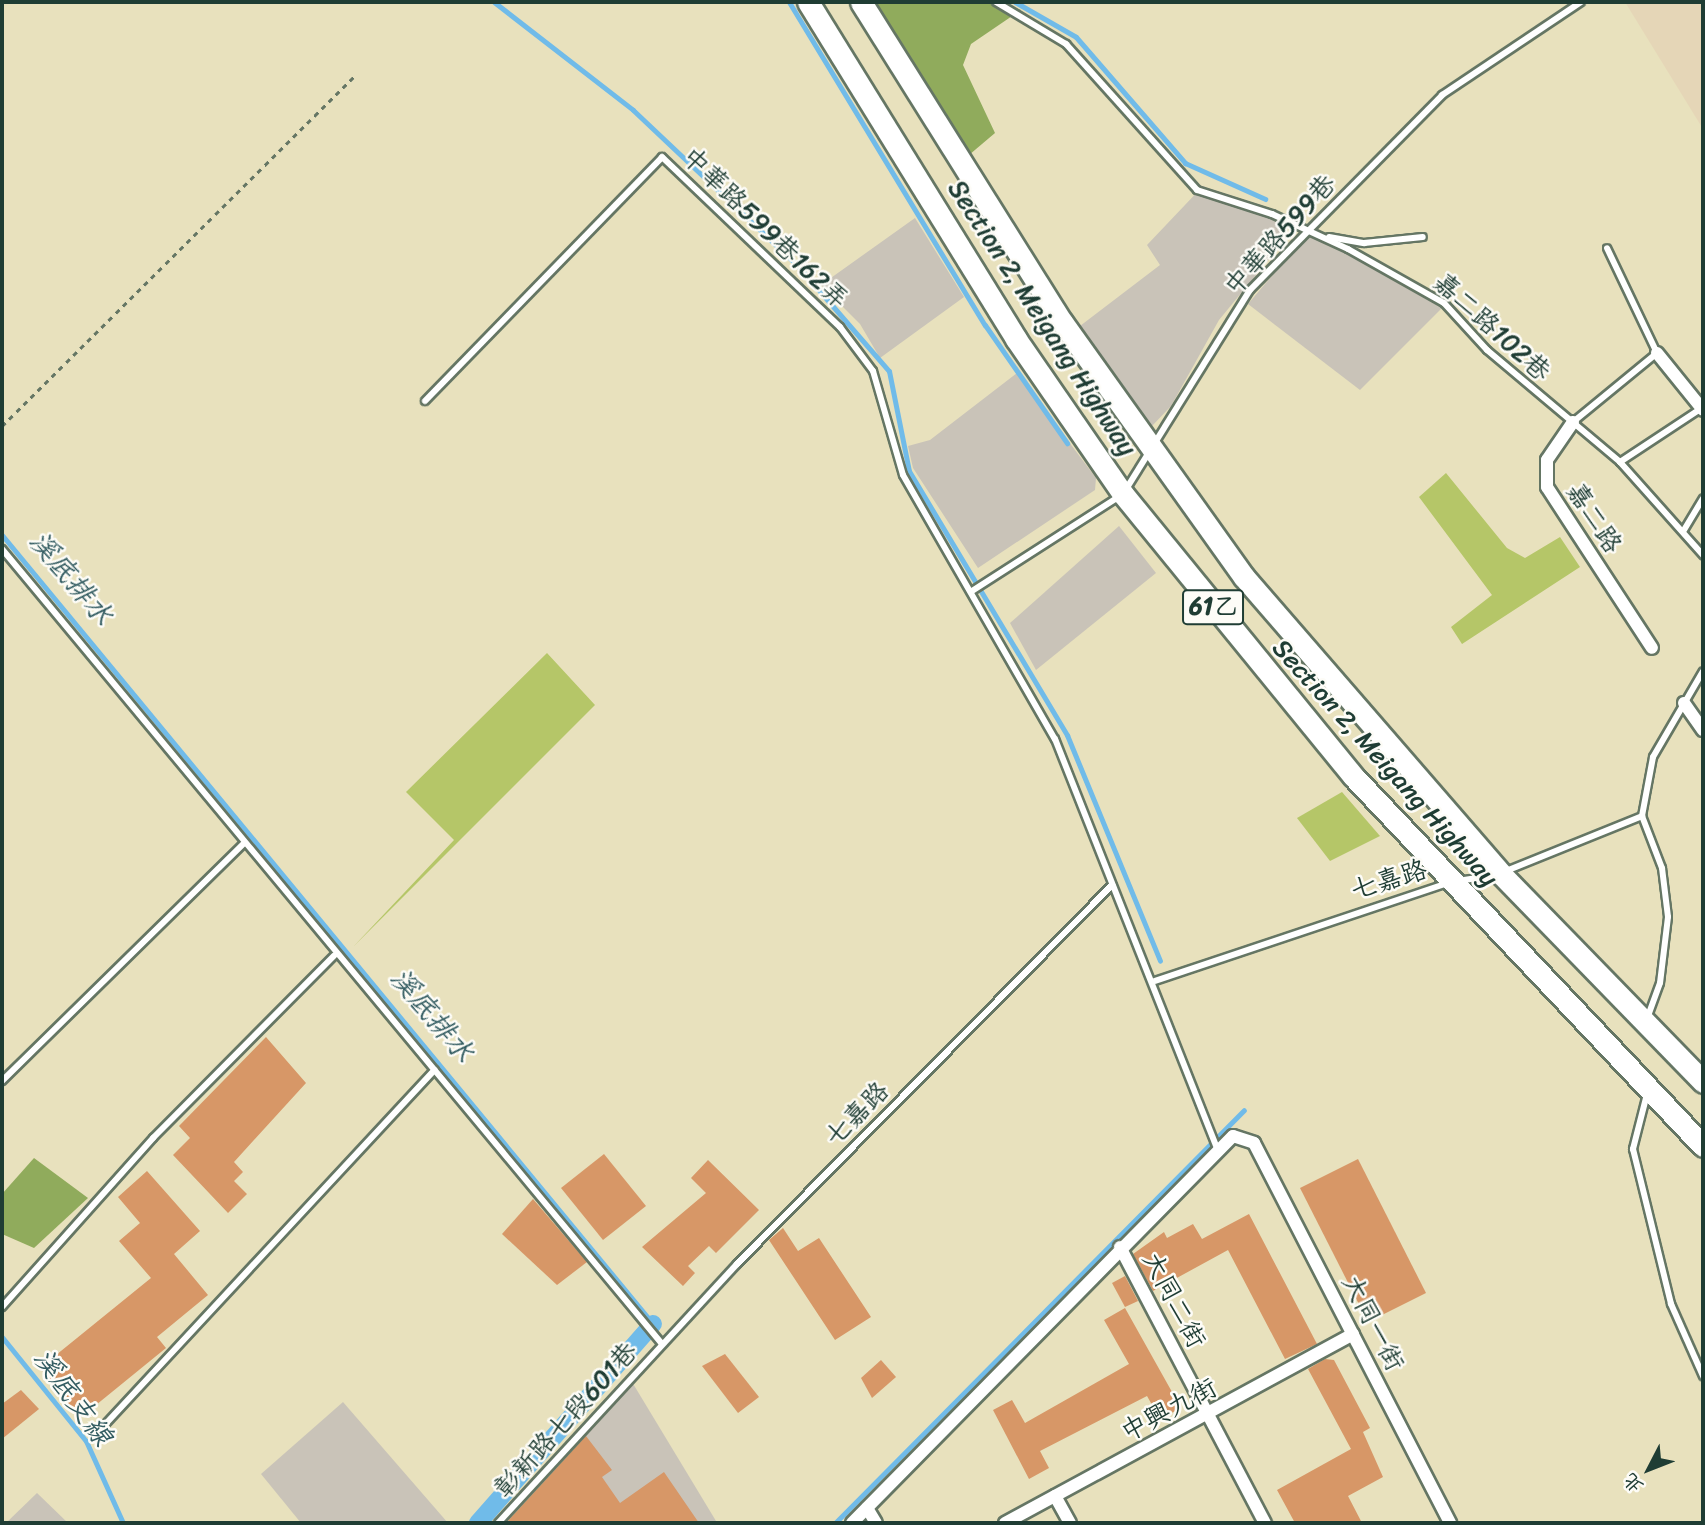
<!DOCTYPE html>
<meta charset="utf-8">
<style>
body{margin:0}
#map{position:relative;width:1705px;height:1525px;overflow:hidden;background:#e8e1bd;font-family:Sriracha,"LXGW WenKai TC",sans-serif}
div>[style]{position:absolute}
.built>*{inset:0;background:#e5d6b7}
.industrial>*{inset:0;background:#c9c3b8}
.green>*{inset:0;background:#b5c668}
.forest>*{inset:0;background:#90ab5c}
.stream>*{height:5px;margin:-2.5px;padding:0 2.5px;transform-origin:2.5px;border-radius:2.5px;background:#70bbe9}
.canal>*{height:18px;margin:-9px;padding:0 9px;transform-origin:9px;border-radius:9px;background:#70bbe9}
.building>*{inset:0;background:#d79767}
.path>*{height:2.5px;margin-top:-1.25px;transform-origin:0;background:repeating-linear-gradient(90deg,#657664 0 5px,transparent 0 10px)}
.roads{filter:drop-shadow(2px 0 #657664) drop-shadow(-2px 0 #657664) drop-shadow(0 2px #657664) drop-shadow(0 -2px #657664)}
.service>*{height:6px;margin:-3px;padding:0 3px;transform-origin:3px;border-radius:3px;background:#fff}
.minor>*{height:12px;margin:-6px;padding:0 6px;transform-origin:6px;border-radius:6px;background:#fff}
.primary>*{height:21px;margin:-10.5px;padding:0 10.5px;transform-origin:10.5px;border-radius:10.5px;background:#fff}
span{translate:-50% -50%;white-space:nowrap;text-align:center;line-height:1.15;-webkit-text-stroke:5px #fdfcf7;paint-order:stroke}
.shield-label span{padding:2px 5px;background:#fdfcf7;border:2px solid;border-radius:5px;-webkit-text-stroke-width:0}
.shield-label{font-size:24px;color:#1f3d34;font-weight:700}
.street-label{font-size:26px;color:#1f3d34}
.water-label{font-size:28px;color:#335c61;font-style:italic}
.frame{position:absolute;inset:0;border:4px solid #1f3d34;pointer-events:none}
.north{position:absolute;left:1614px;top:1434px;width:70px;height:70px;-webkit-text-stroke:5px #fdfcf7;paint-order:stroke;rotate:228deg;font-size:19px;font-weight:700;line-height:28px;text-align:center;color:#1f3d34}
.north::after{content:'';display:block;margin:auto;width:24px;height:32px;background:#1f3d34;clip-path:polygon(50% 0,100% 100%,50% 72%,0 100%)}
</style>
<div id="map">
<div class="built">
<div style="clip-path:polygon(1625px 2px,1703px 2px,1703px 129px)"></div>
</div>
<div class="industrial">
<div style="clip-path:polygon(1203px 186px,1279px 217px,1288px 236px,1219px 320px,1171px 406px,1152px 426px,1080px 326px,1160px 265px,1147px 245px)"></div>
<div style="clip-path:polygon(915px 218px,964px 297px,880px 358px,860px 324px,821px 285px)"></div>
<div style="clip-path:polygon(1305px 237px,1320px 237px,1443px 307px,1360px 390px,1248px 304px)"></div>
<div style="clip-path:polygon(1017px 373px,1096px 478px,1095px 490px,978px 568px,913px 468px,908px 446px,930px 440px)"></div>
<div style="clip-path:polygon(1119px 526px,1156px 573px,1036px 670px,1010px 623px)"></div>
<div style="clip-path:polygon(632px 1382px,716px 1521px,510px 1523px)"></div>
<div style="clip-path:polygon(343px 1402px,448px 1523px,301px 1523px,261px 1474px)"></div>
<div style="clip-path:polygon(37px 1493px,68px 1523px,6px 1523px)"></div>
</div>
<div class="green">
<div style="clip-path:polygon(1446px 473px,1507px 548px,1525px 558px,1560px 537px,1580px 567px,1462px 644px,1451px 627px,1492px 595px,1419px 497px)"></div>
<div style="clip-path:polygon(547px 653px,595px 705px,353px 947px,454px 840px,406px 792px)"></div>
<div style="clip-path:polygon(1342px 792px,1380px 836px,1330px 861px,1297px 818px)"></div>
</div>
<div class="forest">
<div style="clip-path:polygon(870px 2px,1001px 2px,1021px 10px,971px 44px,963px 65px,995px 133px,969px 155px)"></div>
<div style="clip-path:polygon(34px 1158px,88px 1198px,34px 1248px,2px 1234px,2px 1194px)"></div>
</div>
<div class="stream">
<div style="left:494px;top:2px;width:176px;rotate:37.8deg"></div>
<div style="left:633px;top:110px;width:227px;rotate:43.4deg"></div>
<div style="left:798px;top:266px;width:139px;rotate:49.1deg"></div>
<div style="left:889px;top:371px;width:102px;rotate:78.7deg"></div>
<div style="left:909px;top:471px;width:308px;rotate:59.1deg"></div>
<div style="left:1067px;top:735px;width:244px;rotate:67.6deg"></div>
<div style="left:789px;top:2px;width:378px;rotate:58.8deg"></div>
<div style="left:985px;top:325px;width:144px;rotate:55.2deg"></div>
<div style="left:1015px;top:2px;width:70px;rotate:29.8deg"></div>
<div style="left:1076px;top:37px;width:167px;rotate:49.1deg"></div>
<div style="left:1185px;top:163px;width:88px;rotate:24.2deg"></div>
<div style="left:2px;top:535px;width:1023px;rotate:50.47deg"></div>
<div style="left:2px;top:1337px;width:134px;rotate:51.1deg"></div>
<div style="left:86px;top:1441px;width:90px;rotate:65.7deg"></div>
<div style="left:835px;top:1523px;width:581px;rotate:-45.28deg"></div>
</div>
<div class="canal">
<div style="left:478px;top:1523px;width:265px;rotate:-48.7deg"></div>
</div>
<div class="building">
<div style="clip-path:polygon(266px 1037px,306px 1083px,234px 1162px,243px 1172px,234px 1181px,247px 1194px,228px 1213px,173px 1155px,190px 1138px,179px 1126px)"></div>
<div style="clip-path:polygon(604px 1154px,646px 1206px,603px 1240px,561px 1188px)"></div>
<div style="clip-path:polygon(1358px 1159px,1426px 1293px,1368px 1322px,1300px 1188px)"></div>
<div style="clip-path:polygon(708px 1160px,759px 1210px,716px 1253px,709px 1246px,688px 1266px,695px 1273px,683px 1286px,642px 1247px,706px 1193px,691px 1178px)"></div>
<div style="clip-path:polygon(147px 1171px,200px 1231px,174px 1254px,208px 1295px,157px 1337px,166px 1348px,80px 1418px,40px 1368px,151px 1278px,119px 1241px,140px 1223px,118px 1197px)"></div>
<div style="clip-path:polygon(533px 1199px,587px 1262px,557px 1285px,502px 1234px)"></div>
<div style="clip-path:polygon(1249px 1214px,1317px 1344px,1285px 1359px,1228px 1250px,1153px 1291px,1133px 1254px,1164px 1232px,1167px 1238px,1193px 1224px,1202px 1239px)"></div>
<div style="clip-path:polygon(783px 1228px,798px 1251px,819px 1238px,871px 1317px,835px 1340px,769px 1240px)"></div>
<div style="clip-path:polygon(1125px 1276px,1138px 1301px,1125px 1307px,1112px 1283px)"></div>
<div style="clip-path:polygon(1125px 1308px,1181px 1408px,1160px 1419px,1147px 1396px,1040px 1451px,1049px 1468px,1029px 1479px,993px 1410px,1012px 1400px,1025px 1423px,1129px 1364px,1104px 1320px)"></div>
<div style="clip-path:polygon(725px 1354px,759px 1397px,738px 1413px,702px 1366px)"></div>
<div style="clip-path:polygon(1325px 1359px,1334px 1360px,1370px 1428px,1363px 1432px,1383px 1477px,1348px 1496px,1362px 1523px,1295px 1523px,1277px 1490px,1351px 1449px,1308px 1369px)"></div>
<div style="clip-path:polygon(881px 1360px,896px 1377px,872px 1398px,861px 1378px)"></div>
<div style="clip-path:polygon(21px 1390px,39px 1409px,2px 1439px,2px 1404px)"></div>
<div style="clip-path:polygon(586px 1436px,612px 1470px,602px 1477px,620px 1503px,664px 1472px,699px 1523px,506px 1523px)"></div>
</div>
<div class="path">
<div style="left:2px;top:426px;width:499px;rotate:-44.8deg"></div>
</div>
<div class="roads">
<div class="service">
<div style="left:996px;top:2px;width:82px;rotate:31deg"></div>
<div style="left:1066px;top:44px;width:196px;rotate:48.1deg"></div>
<div style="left:1197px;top:190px;width:79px;rotate:17.7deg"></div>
<div style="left:1272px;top:214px;width:84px;rotate:24.7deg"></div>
<div style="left:1348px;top:249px;width:110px;rotate:29.4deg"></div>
<div style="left:1444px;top:303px;width:64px;rotate:47.5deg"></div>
<div style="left:1487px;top:350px;width:174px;rotate:40.1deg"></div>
<div style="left:1620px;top:462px;width:125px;rotate:48.3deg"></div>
<div style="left:1329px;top:237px;width:36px;rotate:10deg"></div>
<div style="left:1364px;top:243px;width:59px;rotate:-5.8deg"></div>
<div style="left:425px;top:401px;width:340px;rotate:-45.8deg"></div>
<div style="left:662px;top:157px;width:246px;rotate:43.7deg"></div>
<div style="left:840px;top:327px;width:55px;rotate:53.1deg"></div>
<div style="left:873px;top:371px;width:108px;rotate:73.9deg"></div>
<div style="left:903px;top:475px;width:305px;rotate:60.1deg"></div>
<div style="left:1055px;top:739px;width:440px;rotate:68.4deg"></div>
<div style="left:1573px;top:422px;width:109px;rotate:-39.4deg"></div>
<div style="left:1657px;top:353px;width:116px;rotate:-115.5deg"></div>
<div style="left:1620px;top:462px;width:98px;rotate:-33.4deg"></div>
<div style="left:1684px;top:530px;width:37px;rotate:-59deg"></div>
<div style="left:2px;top:549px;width:1033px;rotate:50.3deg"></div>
<div style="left:972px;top:591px;width:179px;rotate:-32.7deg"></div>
<div style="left:1123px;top:494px;width:240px;rotate:-58.1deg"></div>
<div style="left:1250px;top:290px;width:274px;rotate:-45.4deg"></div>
<div style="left:1442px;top:95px;width:167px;rotate:-33.8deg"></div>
<div style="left:1642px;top:816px;width:56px;rotate:69deg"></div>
<div style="left:1662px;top:868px;width:49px;rotate:83deg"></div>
<div style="left:1668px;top:917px;width:66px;rotate:96.9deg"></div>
<div style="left:1660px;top:983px;width:37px;rotate:110deg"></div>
<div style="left:1506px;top:871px;width:147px;rotate:-22deg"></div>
<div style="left:1642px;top:816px;width:60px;rotate:-79.4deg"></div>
<div style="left:1653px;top:757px;width:99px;rotate:-59.8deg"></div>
<div style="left:1458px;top:881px;width:38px;rotate:-9deg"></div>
<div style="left:1155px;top:981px;width:309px;rotate:-18.5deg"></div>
<div style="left:2px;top:1081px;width:338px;rotate:-44.5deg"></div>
<div style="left:1647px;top:1094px;width:57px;rotate:104.3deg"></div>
<div style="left:1633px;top:1149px;width:160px;rotate:76.2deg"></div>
<div style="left:1671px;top:1304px;width:79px;rotate:66deg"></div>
<div style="left:2px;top:1307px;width:227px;rotate:-48.2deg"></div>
<div style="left:153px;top:1138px;width:257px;rotate:-45.2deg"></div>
<div style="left:99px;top:1431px;width:493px;rotate:-47.1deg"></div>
<div style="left:498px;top:1523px;width:352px;rotate:-47.3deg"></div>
<div style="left:737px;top:1264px;width:533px;rotate:-45.3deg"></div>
</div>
<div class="minor">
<div style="left:1657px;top:353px;width:73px;rotate:51.1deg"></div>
<div style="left:1573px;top:422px;width:46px;rotate:124.4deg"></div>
<div style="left:1547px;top:460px;width:27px;rotate:90deg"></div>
<div style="left:1547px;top:487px;width:192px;rotate:56.9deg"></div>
<div style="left:1684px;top:703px;width:33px;rotate:55deg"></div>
<div style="left:1120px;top:1247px;width:312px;rotate:62.3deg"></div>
<div style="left:1055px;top:1496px;width:31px;rotate:61deg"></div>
<div style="left:867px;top:1508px;width:17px;rotate:59deg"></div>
<div style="left:852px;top:1523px;width:543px;rotate:-45.45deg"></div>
<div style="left:1233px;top:1136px;width:22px;rotate:18deg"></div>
<div style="left:1254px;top:1143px;width:428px;rotate:62.7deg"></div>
<div style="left:1005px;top:1523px;width:396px;rotate:-28.5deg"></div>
</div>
<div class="primary">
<div style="left:808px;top:2px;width:396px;rotate:58.3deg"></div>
<div style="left:1016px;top:339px;width:188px;rotate:55.4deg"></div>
<div style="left:1123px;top:494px;width:364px;rotate:50.8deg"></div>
<div style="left:1353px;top:776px;width:509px;rotate:46.59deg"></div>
<div style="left:861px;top:2px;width:378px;rotate:57.9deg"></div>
<div style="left:1062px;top:322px;width:313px;rotate:54.5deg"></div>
<div style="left:1244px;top:577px;width:393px;rotate:49.1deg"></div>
<div style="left:1501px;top:874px;width:290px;rotate:45.8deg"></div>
</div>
</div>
<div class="shield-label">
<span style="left:1213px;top:607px">61乙</span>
</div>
<div class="street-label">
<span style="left:765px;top:228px;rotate:44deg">中華路599巷162弄</span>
<span style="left:1280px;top:235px;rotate:-48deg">中華路599巷</span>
<span style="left:1042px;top:318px;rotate:57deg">Section 2, Meigang Highway</span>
<span style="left:1492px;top:327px;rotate:42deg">嘉二路102巷</span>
<span style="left:1594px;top:518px;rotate:57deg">嘉二路</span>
<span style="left:1385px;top:763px;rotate:48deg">Section 2, Meigang Highway</span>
<span style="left:1389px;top:880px;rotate:-17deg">七嘉路</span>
<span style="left:857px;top:1114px;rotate:-45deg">七嘉路</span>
<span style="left:1174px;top:1300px;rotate:62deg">大同二街</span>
<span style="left:1373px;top:1323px;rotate:63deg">大同一街</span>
<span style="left:1169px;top:1410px;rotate:-28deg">中興九街</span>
<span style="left:566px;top:1420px;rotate:-48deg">彰新路七段601巷</span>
</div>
<div class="water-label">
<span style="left:71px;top:578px;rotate:50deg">溪底排水</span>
<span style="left:432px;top:1015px;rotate:50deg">溪底排水</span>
<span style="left:73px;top:1397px;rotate:54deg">溪底支線</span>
</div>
<div class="frame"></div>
<div class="north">北</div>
</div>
